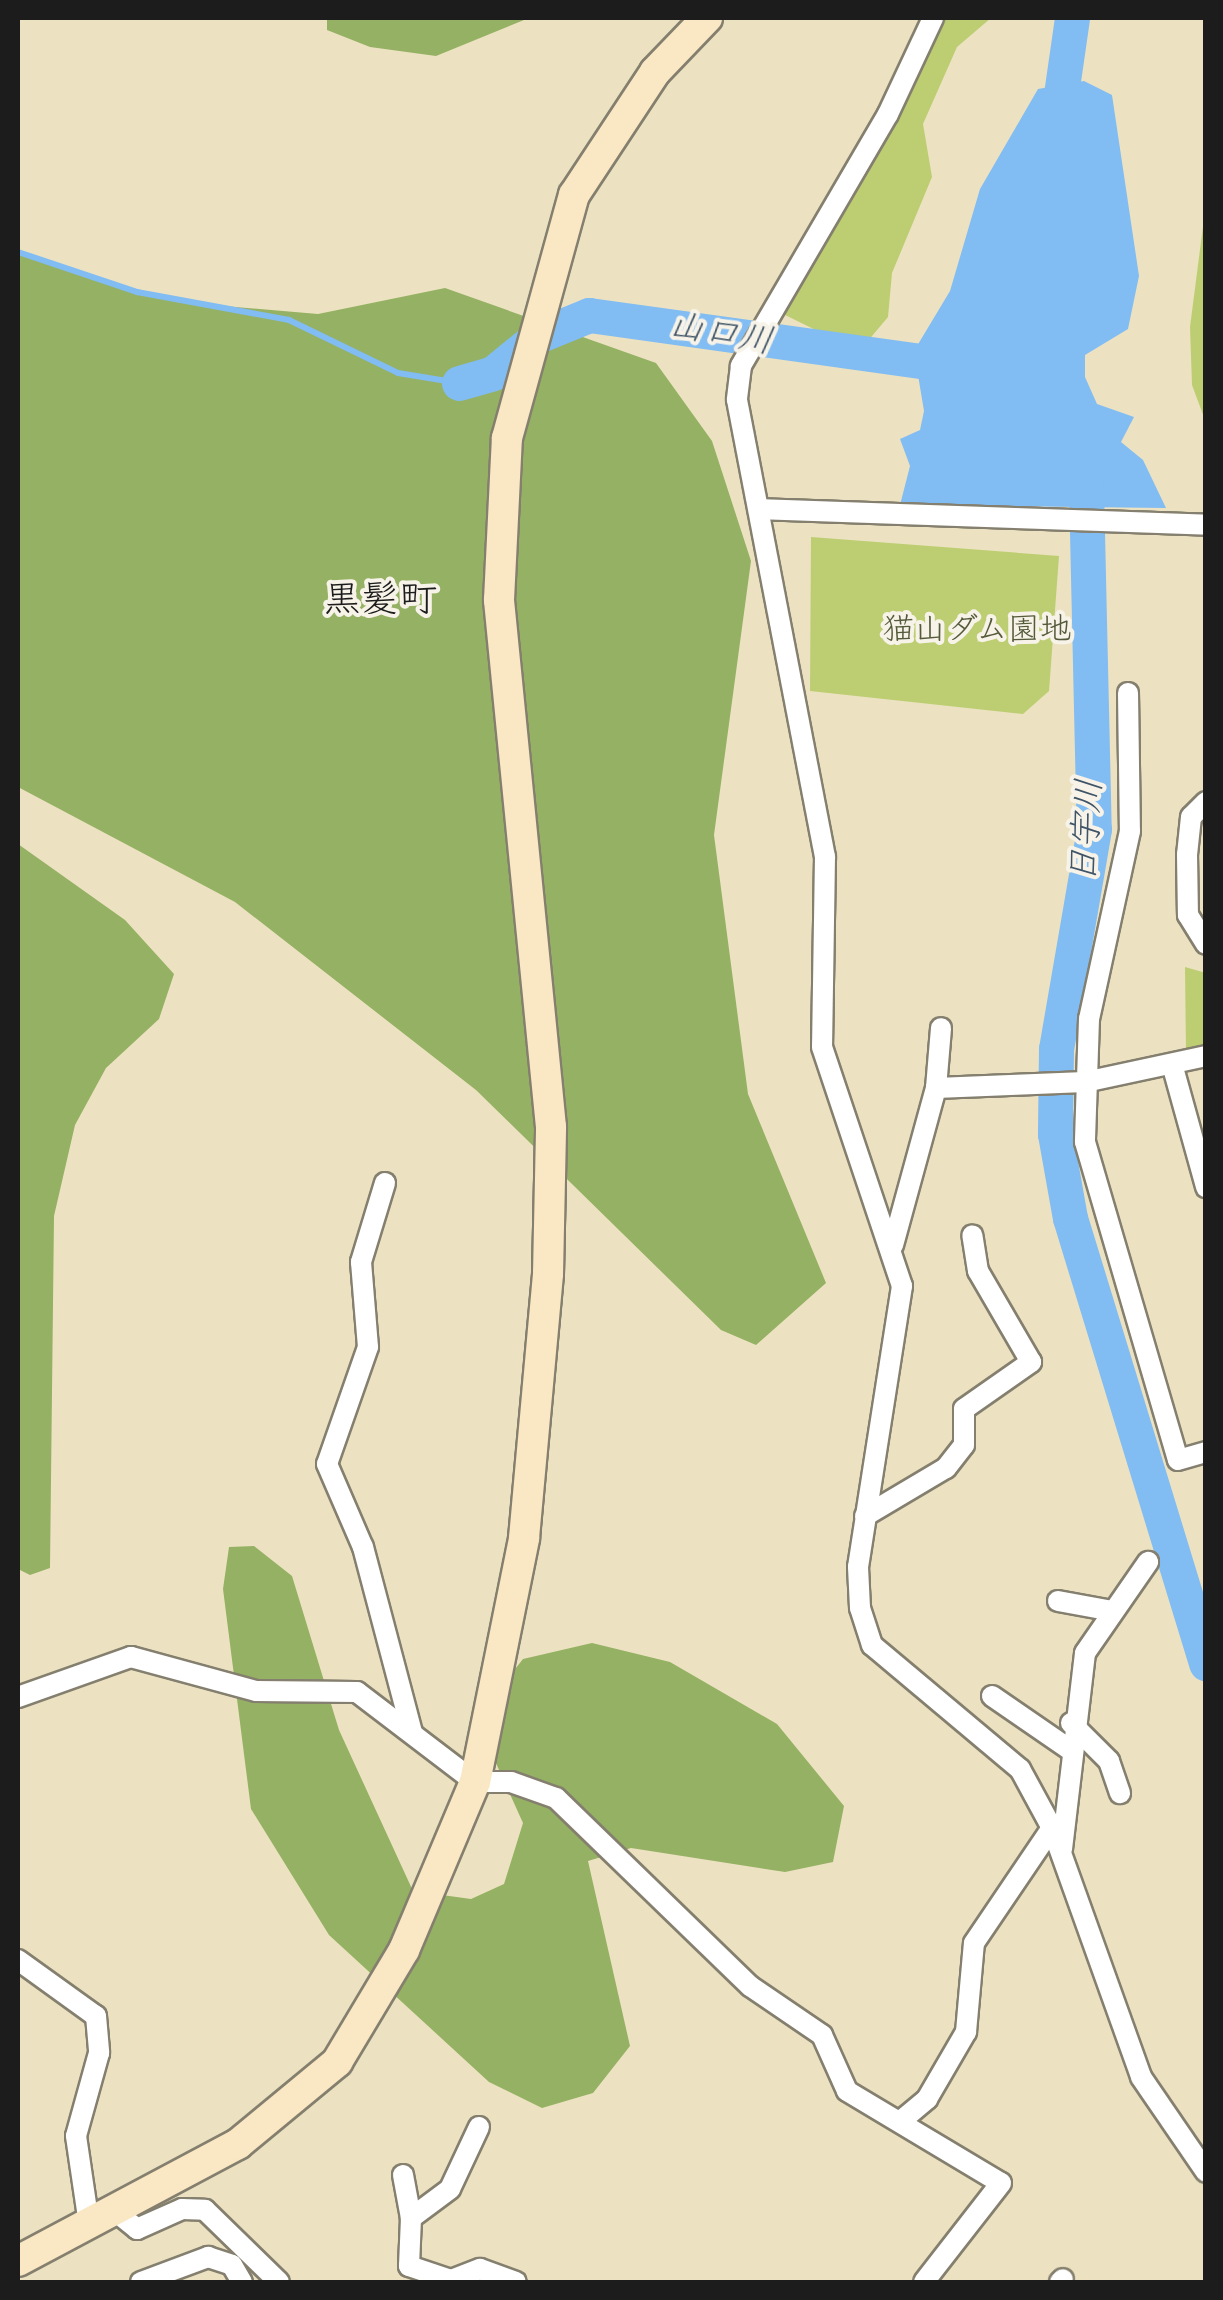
<!DOCTYPE html>
<meta charset="utf-8">
<style>
body{margin:0}
#map{position:relative;width:1223px;height:2300px;overflow:hidden;background:#ece2c1;font-family:Mynerve,"Klee One",sans-serif}
div>[style]{position:absolute}
.green>*{inset:0;background:#bcce71}
.forest>*{inset:0;background:#95b163}
.water>*{inset:0;background:#81bcf3}
.stream>*{height:6px;margin:-3px;padding:0 3px;transform-origin:3px;border-radius:3px;background:#81bcf3}
.river>*{height:35px;margin:-17.5px;padding:0 17.5px;transform-origin:17.5px;border-radius:17.5px;background:#81bcf3}
.roads{filter:drop-shadow(2px 0 #847f6e) drop-shadow(-2px 0 #847f6e) drop-shadow(0 2px #847f6e) drop-shadow(0 -2px #847f6e)}
.street>*{height:20px;margin:-10px;padding:0 10px;transform-origin:10px;border-radius:10px;background:#fff}
.secondary>*{height:30px;margin:-15px;padding:0 15px;transform-origin:15px;border-radius:15px;background:#fae7c3}
span{translate:-50% -50%;white-space:nowrap;text-align:center;line-height:1.15;-webkit-text-stroke:8px #f7f3e8;paint-order:stroke}
.park-label{font-size:32px;color:#545a3a}
.water-label{font-size:35px;color:#3f5467;font-style:italic}
.quarter-label{font-size:38px;color:#1c1c1c}
.frame{position:absolute;inset:0;border:20px solid #1c1c1c;pointer-events:none}
</style>
<div id="map">
<div class="green">
<div style="clip-path:polygon(946px 18px,991px 18px,957px 47px,923px 124px,932px 177px,892px 273px,888px 317px,867px 342px,842px 343px,781px 313px,901px 114px)"></div>
<div style="clip-path:polygon(1205px 211px,1205px 420px,1192px 385px,1190px 327px)"></div>
<div style="clip-path:polygon(811px 537px,1059px 556px,1049px 691px,1023px 714px,810px 691px)"></div>
<div style="clip-path:polygon(1185px 967px,1206px 973px,1205px 1046px,1186px 1051px)"></div>
</div>
<div class="forest">
<div style="clip-path:polygon(327px 18px,529px 18px,436px 56px,370px 47px,327px 30px)"></div>
<div style="clip-path:polygon(18px 251px,176px 302px,318px 314px,445px 288px,656px 363px,712px 441px,751px 561px,714px 835px,748px 1094px,826px 1283px,756px 1345px,721px 1330px,476px 1090px,235px 902px,18px 787px)"></div>
<div style="clip-path:polygon(18px 844px,125px 920px,174px 974px,159px 1019px,106px 1068px,75px 1125px,54px 1216px,50px 1568px,30px 1575px,18px 1569px)"></div>
<div style="clip-path:polygon(254px 1546px,292px 1576px,339px 1730px,413px 1891px,471px 1899px,504px 1884px,523px 1823px,495px 1761px,493px 1697px,523px 1659px,592px 1643px,670px 1662px,777px 1724px,844px 1806px,833px 1862px,785px 1872px,631px 1848px,588px 1861px,630px 2046px,593px 2093px,542px 2108px,489px 2082px,329px 1935px,251px 1809px,223px 1589px,229px 1547px)"></div>
</div>
<div class="water">
<div style="clip-path:polygon(1084px 81px,1112px 95px,1139px 276px,1128px 329px,1085px 355px,1085px 377px,1097px 404px,1134px 417px,1121px 442px,1143px 460px,1166px 508px,900px 505px,910px 466px,900px 439px,920px 430px,924px 411px,914px 351px,950px 291px,980px 189px,1038px 89px)"></div>
</div>
<div class="stream">
<div style="left:18px;top:252px;width:126px;rotate:18.6deg"></div>
<div style="left:137px;top:292px;width:155px;rotate:10.4deg"></div>
<div style="left:289px;top:320px;width:121px;rotate:25.9deg"></div>
<div style="left:398px;top:373px;width:62px;rotate:9.3deg"></div>
</div>
<div class="river">
<div style="left:1056px;top:129px;width:112px;rotate:-81.8deg"></div>
<div style="left:459px;top:383px;width:35px;rotate:-16deg"></div>
<div style="left:493px;top:373px;width:60px;rotate:-39deg"></div>
<div style="left:540px;top:335px;width:53px;rotate:-22.2deg"></div>
<div style="left:589px;top:315px;width:379px;rotate:7.9deg"></div>
<div style="left:1067px;top:467px;width:28px;rotate:48deg"></div>
<div style="left:1086px;top:488px;width:341px;rotate:88.7deg"></div>
<div style="left:1094px;top:829px;width:223px;rotate:99.8deg"></div>
<div style="left:1056px;top:1049px;width:85px;rotate:90.7deg"></div>
<div style="left:1055px;top:1134px;width:85px;rotate:79.9deg"></div>
<div style="left:1070px;top:1218px;width:466px;rotate:73deg"></div>
</div>
<div class="roads">
<div class="street">
<div style="left:933px;top:18px;width:106px;rotate:115.1deg"></div>
<div style="left:888px;top:114px;width:292px;rotate:120.3deg"></div>
<div style="left:741px;top:366px;width:34px;rotate:97deg"></div>
<div style="left:737px;top:400px;width:465px;rotate:79.1deg"></div>
<div style="left:825px;top:857px;width:190px;rotate:90.9deg"></div>
<div style="left:822px;top:1047px;width:252px;rotate:71.5deg"></div>
<div style="left:902px;top:1286px;width:284px;rotate:98.9deg"></div>
<div style="left:858px;top:1567px;width:41px;rotate:87.2deg"></div>
<div style="left:860px;top:1608px;width:39px;rotate:72deg"></div>
<div style="left:872px;top:1645px;width:193px;rotate:40deg"></div>
<div style="left:1020px;top:1769px;width:67px;rotate:61.5deg"></div>
<div style="left:1052px;top:1828px;width:264px;rotate:70.3deg"></div>
<div style="left:1141px;top:2077px;width:115px;rotate:55.6deg"></div>
<div style="left:759px;top:509px;width:447px;rotate:2deg"></div>
<div style="left:1128px;top:693px;width:138px;rotate:89.2deg"></div>
<div style="left:1130px;top:831px;width:192px;rotate:102.3deg"></div>
<div style="left:1089px;top:1019px;width:123px;rotate:91.9deg"></div>
<div style="left:1085px;top:1142px;width:331px;rotate:73.7deg"></div>
<div style="left:1178px;top:1460px;width:29px;rotate:-16deg"></div>
<div style="left:1206px;top:802px;width:21px;rotate:135deg"></div>
<div style="left:1191px;top:817px;width:37px;rotate:96deg"></div>
<div style="left:1187px;top:854px;width:61px;rotate:89.1deg"></div>
<div style="left:1188px;top:915px;width:34px;rotate:58deg"></div>
<div style="left:1172px;top:1064px;width:128px;rotate:74.5deg"></div>
<div style="left:936px;top:1088px;width:60px;rotate:-85.2deg"></div>
<div style="left:385px;top:1183px;width:83px;rotate:106.9deg"></div>
<div style="left:361px;top:1262px;width:85px;rotate:85.3deg"></div>
<div style="left:368px;top:1347px;width:124px;rotate:109.3deg"></div>
<div style="left:327px;top:1464px;width:90px;rotate:66.6deg"></div>
<div style="left:363px;top:1547px;width:191px;rotate:75.2deg"></div>
<div style="left:893px;top:1245px;width:163px;rotate:-74.7deg"></div>
<div style="left:936px;top:1088px;width:149px;rotate:-2.3deg"></div>
<div style="left:1085px;top:1082px;width:124px;rotate:-12.1deg"></div>
<div style="left:865px;top:1516px;width:94px;rotate:-30.7deg"></div>
<div style="left:946px;top:1468px;width:29px;rotate:-52deg"></div>
<div style="left:964px;top:1445px;width:36px;rotate:-90deg"></div>
<div style="left:964px;top:1409px;width:82px;rotate:-35deg"></div>
<div style="left:1031px;top:1362px;width:105px;rotate:-120.2deg"></div>
<div style="left:978px;top:1271px;width:36px;rotate:-99deg"></div>
<div style="left:1058px;top:1601px;width:50px;rotate:10.4deg"></div>
<div style="left:992px;top:1696px;width:93px;rotate:34.5deg"></div>
<div style="left:18px;top:1697px;width:120px;rotate:-19.5deg"></div>
<div style="left:131px;top:1657px;width:130px;rotate:15.2deg"></div>
<div style="left:256px;top:1691px;width:101px;rotate:0.6deg"></div>
<div style="left:357px;top:1692px;width:148px;rotate:37.3deg"></div>
<div style="left:475px;top:1782px;width:36px"></div>
<div style="left:511px;top:1782px;width:48px;rotate:19.6deg"></div>
<div style="left:556px;top:1798px;width:270px;rotate:44.1deg"></div>
<div style="left:750px;top:1986px;width:87px;rotate:34.2deg"></div>
<div style="left:822px;top:2035px;width:61px;rotate:65.9deg"></div>
<div style="left:847px;top:2091px;width:179px;rotate:30.9deg"></div>
<div style="left:1001px;top:2183px;width:125px;rotate:127.9deg"></div>
<div style="left:1071px;top:1723px;width:54px;rotate:45deg"></div>
<div style="left:1109px;top:1761px;width:34px;rotate:71deg"></div>
<div style="left:1062px;top:1849px;width:197px;rotate:-83.3deg"></div>
<div style="left:1085px;top:1653px;width:111px;rotate:-55.3deg"></div>
<div style="left:18px;top:1960px;width:96px;rotate:35.7deg"></div>
<div style="left:96px;top:2016px;width:37px;rotate:85deg"></div>
<div style="left:99px;top:2053px;width:86px;rotate:105.5deg"></div>
<div style="left:76px;top:2136px;width:82px;rotate:81.6deg"></div>
<div style="left:902px;top:2120px;width:33px;rotate:-40deg"></div>
<div style="left:927px;top:2099px;width:78px;rotate:-59.8deg"></div>
<div style="left:966px;top:2032px;width:89px;rotate:-84.9deg"></div>
<div style="left:974px;top:1943px;width:139px;rotate:-55.9deg"></div>
<div style="left:479px;top:2127px;width:68px;rotate:115.1deg"></div>
<div style="left:450px;top:2189px;width:49px;rotate:143.4deg"></div>
<div style="left:411px;top:2218px;width:48px;rotate:92.4deg"></div>
<div style="left:409px;top:2266px;width:44px;rotate:18.4deg"></div>
<div style="left:451px;top:2280px;width:31px;rotate:-21deg"></div>
<div style="left:480px;top:2269px;width:38px;rotate:20deg"></div>
<div style="left:403px;top:2175px;width:44px;rotate:79.5deg"></div>
<div style="left:110px;top:2207px;width:35px;rotate:39deg"></div>
<div style="left:137px;top:2229px;width:49px;rotate:-24deg"></div>
<div style="left:182px;top:2209px;width:23px;rotate:2deg"></div>
<div style="left:205px;top:2210px;width:103px;rotate:44.2deg"></div>
<div style="left:141px;top:2282px;width:72px;rotate:-20.5deg"></div>
<div style="left:208px;top:2257px;width:25px;rotate:18deg"></div>
<div style="left:232px;top:2265px;width:20px;rotate:60deg"></div>
<div style="left:1060px;top:2282px;width:4px;rotate:-45deg"></div>
</div>
<div class="secondary">
<div style="left:18px;top:2261px;width:249px;rotate:-28deg"></div>
<div style="left:238px;top:2144px;width:129px;rotate:-39.6deg"></div>
<div style="left:337px;top:2062px;width:131px;rotate:-59.1deg"></div>
<div style="left:404px;top:1950px;width:182px;rotate:-67.1deg"></div>
<div style="left:475px;top:1782px;width:249px;rotate:-78.6deg"></div>
<div style="left:524px;top:1538px;width:265px;rotate:-84.8deg"></div>
<div style="left:548px;top:1274px;width:147px;rotate:-88.8deg"></div>
<div style="left:551px;top:1127px;width:530px;rotate:-95.64deg"></div>
<div style="left:499px;top:600px;width:162px;rotate:-87.2deg"></div>
<div style="left:507px;top:438px;width:252px;rotate:-74.6deg"></div>
<div style="left:574px;top:195px;width:147px;rotate:-56.6deg"></div>
<div style="left:655px;top:72px;width:75px;rotate:-46.1deg"></div>
</div>
</div>
<div class="park-label">
<span style="left:977px;top:630px">猫山ダム園地</span>
</div>
<div class="water-label">
<span style="left:721px;top:334px;rotate:10deg">山口川</span>
<span style="left:1087px;top:831px;rotate:-86deg">日宇川</span>
</div>
<div class="quarter-label">
<span style="left:380px;top:601px">黒髪町</span>
</div>
<div class="frame"></div>
</div>
